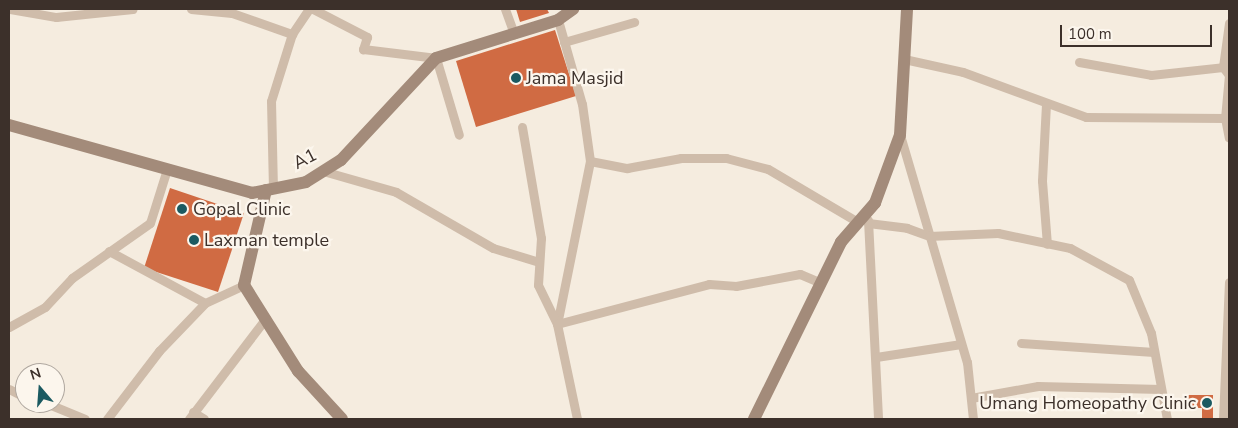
<!DOCTYPE html>
<style>
body{margin:0}
#map{position:relative;width:1238px;height:428px;overflow:hidden;background:#f5ecdf;font-family:"Nunito Sans",sans-serif}
div>[style]{position:absolute}
.building>*{inset:0;background:#d06b43}
.street>*{height:9px;margin:-4.5px;padding:0 4.5px;transform-origin:4.5px;border-radius:4.5px;background:#cfbcaa}
.secondary>*{height:12px;margin:-6px;padding:0 6px;transform-origin:6px;border-radius:6px;background:#a38b7a}
.dots>*{width:14px;height:14px;translate:-50% -50%;box-sizing:border-box;border:2px solid #fcf6ed;border-radius:50%}
span{translate:-50% -50%;white-space:nowrap;text-align:center;line-height:1.15;-webkit-text-stroke:4.5px #fcf6ed;paint-order:stroke}
.poi-label{font-size:18px;color:#3c302a}
.left{translate:0 -50%;text-align:left}
.right{translate:-100% -50%;text-align:right}
.street-label{font-size:18px;color:#3c302a}
.frame{position:absolute;inset:0;border:10px solid #3c302a;pointer-events:none}
.north{position:absolute;left:15px;top:363px;width:50px;height:50px;box-sizing:border-box;background:#fcf6ed;border:1px solid #afa79f;border-radius:50%;rotate:342deg;font-size:14px;font-weight:700;line-height:20px;text-align:center;color:#3c302a}
.north::after{content:'';display:block;margin:auto;width:18px;height:22px;background:#1b5a61;clip-path:polygon(50% 0,100% 100%,50% 72%,0 100%)}
.scale{position:absolute;left:1060px;top:25px;width:152px;height:22px;box-sizing:border-box;border:2px solid #3c302a;border-top:0;padding-left:6px;font-size:15px;line-height:18px;white-space:nowrap;color:#3c302a;-webkit-text-stroke:4px #fcf6ed;paint-order:stroke}
</style>
<div id="map">
<div class="building">
<div style="clip-path:polygon(516px 9px,547px 9px,549px 13px,520px 22px)"></div>
<div style="clip-path:polygon(555px 30px,576px 96px,476px 127px,456px 61px)"></div>
<div style="clip-path:polygon(170px 188px,244px 213px,218px 292px,144px 268px)"></div>
<div style="clip-path:polygon(1183px 395px,1213px 395px,1213px 419px,1202px 419px,1202px 408px,1183px 408px)"></div>
</div>
<div class="street">
<div style="left:10px;top:9px;width:47px;rotate:9.9deg"></div>
<div style="left:56px;top:17px;width:77px;rotate:-5.9deg"></div>
<div style="left:191px;top:9px;width:41px;rotate:5.6deg"></div>
<div style="left:232px;top:13px;width:64px;rotate:19.3deg"></div>
<div style="left:313px;top:9px;width:61px;rotate:27.4deg"></div>
<div style="left:367px;top:37px;width:13px;rotate:108deg"></div>
<div style="left:363px;top:49px;width:74px;rotate:7deg"></div>
<div style="left:436px;top:58px;width:80px;rotate:73.4deg"></div>
<div style="left:505px;top:9px;width:27px;rotate:70deg"></div>
<div style="left:558px;top:20px;width:87px;rotate:74.1deg"></div>
<div style="left:582px;top:104px;width:58px;rotate:82deg"></div>
<div style="left:590px;top:161px;width:166px;rotate:101.4deg"></div>
<div style="left:557px;top:324px;width:97px;rotate:78.1deg"></div>
<div style="left:1229px;top:23px;width:44px;rotate:97.8deg"></div>
<div style="left:1223px;top:67px;width:10px;rotate:53deg"></div>
<div style="left:1229px;top:75px;width:43px;rotate:95.3deg"></div>
<div style="left:1225px;top:118px;width:20px;rotate:79deg"></div>
<div style="left:564px;top:42px;width:73px;rotate:-15.9deg"></div>
<div style="left:904px;top:59px;width:60px;rotate:12.4deg"></div>
<div style="left:963px;top:72px;width:131px;rotate:20.1deg"></div>
<div style="left:1086px;top:117px;width:139px;rotate:0.4deg"></div>
<div style="left:1079px;top:62px;width:73px;rotate:10.2deg"></div>
<div style="left:1151px;top:75px;width:72px;rotate:-6.3deg"></div>
<div style="left:1046px;top:104px;width:77px;rotate:93deg"></div>
<div style="left:1042px;top:181px;width:63px;rotate:85.5deg"></div>
<div style="left:522px;top:127px;width:113px;rotate:80.3deg"></div>
<div style="left:541px;top:238px;width:47px;rotate:93.7deg"></div>
<div style="left:538px;top:285px;width:43px;rotate:64deg"></div>
<div style="left:557px;top:324px;width:157px;rotate:-14.7deg"></div>
<div style="left:709px;top:284px;width:27px;rotate:4deg"></div>
<div style="left:736px;top:286px;width:65px;rotate:-10.6deg"></div>
<div style="left:800px;top:274px;width:23px;rotate:23deg"></div>
<div style="left:900px;top:135px;width:237px;rotate:73.6deg"></div>
<div style="left:967px;top:362px;width:57px;rotate:84deg"></div>
<div style="left:590px;top:161px;width:38px;rotate:11deg"></div>
<div style="left:627px;top:168px;width:55px;rotate:-10.5deg"></div>
<div style="left:681px;top:158px;width:45px"></div>
<div style="left:726px;top:158px;width:43px;rotate:14.7deg"></div>
<div style="left:768px;top:169px;width:104px;rotate:30.5deg"></div>
<div style="left:323px;top:171px;width:76px;rotate:16deg"></div>
<div style="left:396px;top:192px;width:112px;rotate:30deg"></div>
<div style="left:493px;top:248px;width:48px;rotate:16.9deg"></div>
<div style="left:273px;top:189px;width:88px;rotate:-91.3deg"></div>
<div style="left:271px;top:101px;width:70px;rotate:-72.6deg"></div>
<div style="left:292px;top:34px;width:30px;rotate:-56deg"></div>
<div style="left:868px;top:220px;width:199px;rotate:87.1deg"></div>
<div style="left:868px;top:223px;width:39px;rotate:7deg"></div>
<div style="left:907px;top:228px;width:23px;rotate:20deg"></div>
<div style="left:929px;top:236px;width:69px;rotate:-2.5deg"></div>
<div style="left:998px;top:233px;width:74px;rotate:11.8deg"></div>
<div style="left:1070px;top:248px;width:67px;rotate:28.5deg"></div>
<div style="left:1129px;top:280px;width:57px;rotate:67.5deg"></div>
<div style="left:1151px;top:333px;width:87px;rotate:79.5deg"></div>
<div style="left:109px;top:251px;width:109px;rotate:28.4deg"></div>
<div style="left:205px;top:303px;width:43px;rotate:-24.8deg"></div>
<div style="left:9px;top:327px;width:41px;rotate:-29.1deg"></div>
<div style="left:45px;top:307px;width:40px;rotate:-47deg"></div>
<div style="left:72px;top:278px;width:95px;rotate:-35.2deg"></div>
<div style="left:150px;top:223px;width:57px;rotate:-72.5deg"></div>
<div style="left:1021px;top:343px;width:133px;rotate:3.9deg"></div>
<div style="left:876px;top:357px;width:86px;rotate:-8.7deg"></div>
<div style="left:9px;top:389px;width:18px;rotate:27deg"></div>
<div style="left:971px;top:398px;width:68px;rotate:-10.2deg"></div>
<div style="left:1038px;top:386px;width:123px;rotate:1.4deg"></div>
<div style="left:46px;top:403px;width:42px;rotate:22.3deg"></div>
<div style="left:193px;top:412px;width:13px;rotate:32deg"></div>
<div style="left:107px;top:419px;width:86px;rotate:-52.6deg"></div>
<div style="left:159px;top:351px;width:66px;rotate:-46.2deg"></div>
<div style="left:189px;top:419px;width:127px;rotate:-52.7deg"></div>
<div style="left:1223px;top:419px;width:137px;rotate:-87.5deg"></div>
</div>
<div class="secondary">
<div style="left:9px;top:125px;width:252px;rotate:15.6deg"></div>
<div style="left:252px;top:193px;width:55px;rotate:-11.5deg"></div>
<div style="left:306px;top:182px;width:41px;rotate:-32.2deg"></div>
<div style="left:341px;top:160px;width:139px;rotate:-47deg"></div>
<div style="left:436px;top:58px;width:128px;rotate:-17.3deg"></div>
<div style="left:558px;top:20px;width:19px;rotate:-36deg"></div>
<div style="left:266px;top:190px;width:98px;rotate:103deg"></div>
<div style="left:244px;top:285px;width:102px;rotate:57.9deg"></div>
<div style="left:298px;top:371px;width:65px;rotate:47.5deg"></div>
<div style="left:754px;top:419px;width:197px;rotate:-63.8deg"></div>
<div style="left:841px;top:242px;width:52px;rotate:-48.9deg"></div>
<div style="left:875px;top:203px;width:72px;rotate:-69.8deg"></div>
<div style="left:900px;top:135px;width:126px;rotate:-86.8deg"></div>
</div>
<div class="dots">
<div style="left:516px;top:78px;background:#1b5a61"></div>
<div style="left:182px;top:209px;background:#1b5a61"></div>
<div style="left:194px;top:240px;background:#1b5a61"></div>
<div style="left:1207px;top:403px;background:#1b5a61"></div>
</div>
<div class="poi-label">
<span class="left" style="left:526px;top:78px">Jama Masjid</span>
<span class="left" style="left:193px;top:209px">Gopal Clinic</span>
<span class="left" style="left:204px;top:240px">Laxman temple</span>
<span class="right" style="left:1196px;top:403px">Umang Homeopathy Clinic</span>
</div>
<div class="street-label">
<span style="left:305px;top:159px;rotate:-27deg">A1</span>
</div>
<div class="frame"></div>
<div class="north">N</div>
<div class="scale">100 m</div>
</div>
